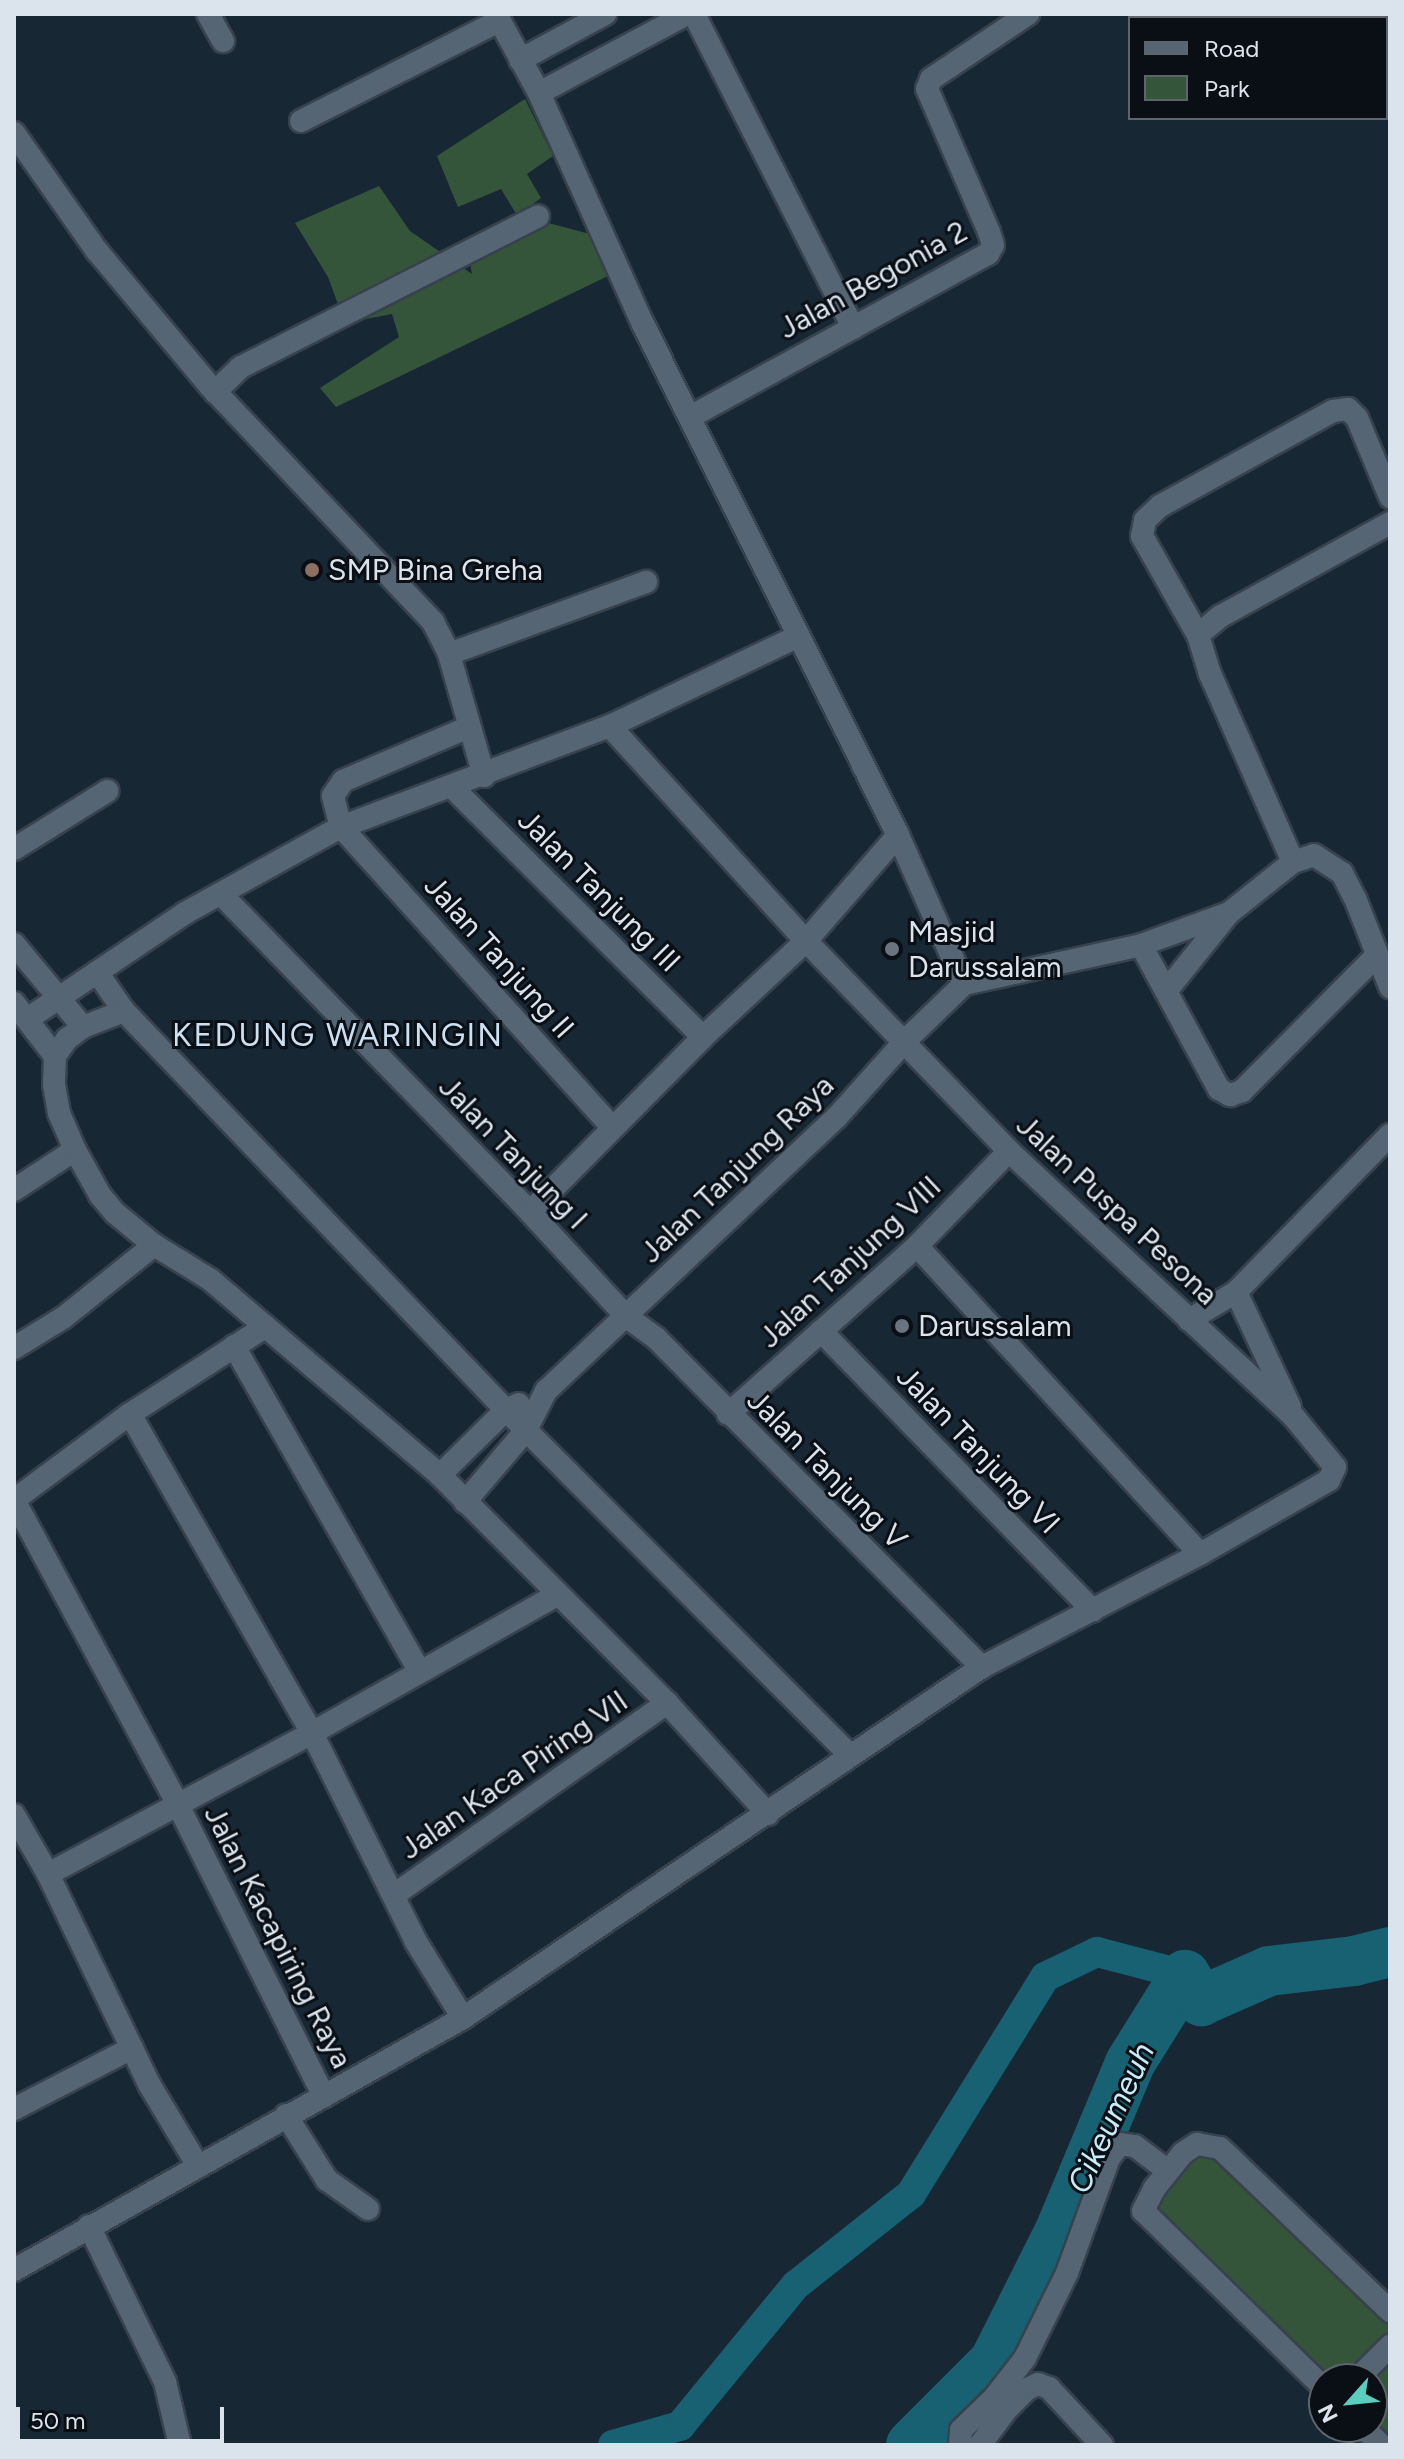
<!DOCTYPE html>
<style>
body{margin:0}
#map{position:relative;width:1404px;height:2459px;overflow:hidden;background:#182734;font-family:Figtree,sans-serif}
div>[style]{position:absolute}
.green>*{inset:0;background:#35553b}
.canal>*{height:30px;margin:-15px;padding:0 15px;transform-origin:15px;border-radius:15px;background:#176172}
.river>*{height:50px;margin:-25px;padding:0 25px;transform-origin:25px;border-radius:25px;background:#176172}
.roads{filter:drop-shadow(2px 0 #38424d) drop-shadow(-2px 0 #38424d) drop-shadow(0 2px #38424d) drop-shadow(0 -2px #38424d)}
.minor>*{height:22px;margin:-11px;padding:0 11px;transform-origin:11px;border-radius:11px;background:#556574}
.tertiary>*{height:24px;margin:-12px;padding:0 12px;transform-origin:12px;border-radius:12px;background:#556574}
.dots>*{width:22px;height:22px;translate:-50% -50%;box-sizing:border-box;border:4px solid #090f15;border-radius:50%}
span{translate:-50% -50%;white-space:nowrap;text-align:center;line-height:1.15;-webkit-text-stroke:6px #090f15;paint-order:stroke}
.street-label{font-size:30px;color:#dbe4ed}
.poi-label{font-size:30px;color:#dbe4ed}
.left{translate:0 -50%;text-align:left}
.neighbourhood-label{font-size:32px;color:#cde0f2;letter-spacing:2px}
.water-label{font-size:32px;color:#c7ecf7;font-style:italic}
.frame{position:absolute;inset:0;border:16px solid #dbe4ed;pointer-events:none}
.legend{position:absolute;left:1128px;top:16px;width:260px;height:104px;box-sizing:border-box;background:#090f15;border:2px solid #5d646b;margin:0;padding:10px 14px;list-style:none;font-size:24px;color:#dbe4ed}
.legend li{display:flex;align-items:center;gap:16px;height:40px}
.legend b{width:40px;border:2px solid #5d646b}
.north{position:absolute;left:1308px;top:2363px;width:80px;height:80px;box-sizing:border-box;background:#090f15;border:2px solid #5d646b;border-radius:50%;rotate:243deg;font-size:22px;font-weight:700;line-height:32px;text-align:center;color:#dbe4ed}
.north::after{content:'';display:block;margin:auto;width:28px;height:36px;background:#59cebe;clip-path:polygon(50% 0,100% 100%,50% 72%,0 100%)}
.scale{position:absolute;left:16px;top:2407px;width:208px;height:36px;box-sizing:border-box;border:4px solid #dbe4ed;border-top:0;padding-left:10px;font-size:24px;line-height:28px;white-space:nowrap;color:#dbe4ed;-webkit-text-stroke:6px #090f15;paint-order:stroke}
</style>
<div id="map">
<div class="green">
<div style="clip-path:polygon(525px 99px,553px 156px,527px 174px,541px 198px,518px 215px,590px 234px,610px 275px,336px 407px,320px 388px,399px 337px,392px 314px,345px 323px,328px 277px,295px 223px,379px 186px,410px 231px,472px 274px,466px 241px,517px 215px,501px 189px,458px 207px,437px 156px)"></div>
<div style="clip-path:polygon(1209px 2145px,1390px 2309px,1390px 2445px,1372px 2427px,1372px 2379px,1324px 2379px,1143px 2211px,1154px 2189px)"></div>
</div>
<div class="canal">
<div style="left:613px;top:2445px;width:70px;rotate:-15.8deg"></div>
<div style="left:680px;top:2426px;width:183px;rotate:-50.6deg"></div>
<div style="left:796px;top:2285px;width:147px;rotate:-38.4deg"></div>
<div style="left:911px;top:2194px;width:255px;rotate:-58.3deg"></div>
<div style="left:1045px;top:1977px;width:58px;rotate:-25.7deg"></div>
<div style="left:1097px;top:1952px;width:91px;rotate:14.6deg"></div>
</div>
<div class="river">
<div style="left:911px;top:2445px;width:117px;rotate:-45deg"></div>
<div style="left:994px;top:2362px;width:144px;rotate:-63.3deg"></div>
<div style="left:1059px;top:2233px;width:184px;rotate:-67.3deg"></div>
<div style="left:1130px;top:2063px;width:104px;rotate:-58deg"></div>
<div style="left:1185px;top:1975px;width:31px;rotate:58deg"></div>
<div style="left:1201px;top:2001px;width:74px;rotate:-23.8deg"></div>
<div style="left:1269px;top:1971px;width:86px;rotate:-6.7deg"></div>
<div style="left:1354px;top:1961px;width:37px;rotate:-14deg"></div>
</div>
<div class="roads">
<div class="minor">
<div style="left:208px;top:14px;width:31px;rotate:61deg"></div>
<div style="left:496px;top:14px;width:90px;rotate:61.4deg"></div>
<div style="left:539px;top:93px;width:253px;rotate:65.8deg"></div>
<div style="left:643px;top:324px;width:571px;rotate:63.48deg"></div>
<div style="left:898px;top:835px;width:163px;rotate:66.1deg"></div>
<div style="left:694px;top:14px;width:352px;rotate:63.1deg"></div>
<div style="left:1386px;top:20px;width:4px;rotate:-27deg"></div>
<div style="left:520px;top:60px;width:97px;rotate:-28.4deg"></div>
<div style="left:539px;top:93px;width:168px;rotate:-28.1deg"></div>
<div style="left:301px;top:121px;width:222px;rotate:-26.8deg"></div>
<div style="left:14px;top:133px;width:144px;rotate:54.9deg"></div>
<div style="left:97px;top:251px;width:176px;rotate:50.1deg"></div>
<div style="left:210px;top:386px;width:325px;rotate:46.6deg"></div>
<div style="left:433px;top:622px;width:36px;rotate:63deg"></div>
<div style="left:449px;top:654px;width:127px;rotate:74deg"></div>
<div style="left:215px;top:392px;width:36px;rotate:-44deg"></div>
<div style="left:241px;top:367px;width:333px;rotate:-26.9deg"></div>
<div style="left:690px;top:417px;width:340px;rotate:-28.7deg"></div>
<div style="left:988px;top:254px;width:10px;rotate:-61deg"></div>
<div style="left:993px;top:245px;width:14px;rotate:-107deg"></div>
<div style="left:989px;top:232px;width:156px;rotate:-113.4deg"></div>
<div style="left:927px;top:89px;width:11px;rotate:-68deg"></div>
<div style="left:931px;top:79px;width:117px;rotate:-33.8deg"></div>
<div style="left:1198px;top:635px;width:114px;rotate:-119.5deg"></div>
<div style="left:1142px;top:536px;width:16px;rotate:-79deg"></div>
<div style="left:1145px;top:520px;width:21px;rotate:-43deg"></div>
<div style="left:1160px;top:506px;width:197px;rotate:-28.8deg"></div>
<div style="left:1333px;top:411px;width:15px;rotate:-8deg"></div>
<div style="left:1348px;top:409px;width:13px;rotate:45deg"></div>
<div style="left:1357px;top:418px;width:86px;rotate:67.3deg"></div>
<div style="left:449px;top:654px;width:210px;rotate:-20.1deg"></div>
<div style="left:469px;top:727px;width:137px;rotate:156.8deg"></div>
<div style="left:343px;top:781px;width:18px;rotate:124deg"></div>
<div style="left:333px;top:796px;width:32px;rotate:76deg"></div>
<div style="left:341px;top:827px;width:404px;rotate:47.9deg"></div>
<div style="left:452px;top:787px;width:354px;rotate:44.9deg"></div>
<div style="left:14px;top:849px;width:110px;rotate:-31.9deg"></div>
<div style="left:1293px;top:862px;width:206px;rotate:-113.8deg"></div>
<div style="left:1210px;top:674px;width:41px;rotate:-107.1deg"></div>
<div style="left:1198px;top:635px;width:30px;rotate:-40deg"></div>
<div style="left:1221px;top:616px;width:193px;rotate:-28.8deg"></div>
<div style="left:221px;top:894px;width:443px;rotate:45.8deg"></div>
<div style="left:530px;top:1212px;width:143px;rotate:47.3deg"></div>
<div style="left:627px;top:1317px;width:37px;rotate:36deg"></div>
<div style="left:657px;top:1339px;width:462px;rotate:45.3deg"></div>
<div style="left:14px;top:944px;width:108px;rotate:50.3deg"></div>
<div style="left:1141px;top:945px;width:164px;rotate:61.6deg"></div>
<div style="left:1219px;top:1089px;width:13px;rotate:29deg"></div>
<div style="left:1230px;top:1095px;width:13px;rotate:-18deg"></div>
<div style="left:1242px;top:1091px;width:189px;rotate:-45.2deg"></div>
<div style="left:97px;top:972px;width:47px;rotate:55.3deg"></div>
<div style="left:964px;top:984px;width:181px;rotate:-12.4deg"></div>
<div style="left:1141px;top:945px;width:94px;rotate:-20deg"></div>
<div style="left:1229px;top:913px;width:82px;rotate:-38.6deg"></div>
<div style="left:1293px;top:862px;width:22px;rotate:-18deg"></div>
<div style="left:1314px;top:855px;width:33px;rotate:33deg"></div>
<div style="left:1342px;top:873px;width:28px;rotate:63deg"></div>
<div style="left:1355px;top:898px;width:96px;rotate:68.5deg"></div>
<div style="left:1167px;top:990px;width:97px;rotate:-51.2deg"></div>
<div style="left:14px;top:1003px;width:67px;rotate:52.3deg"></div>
<div style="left:29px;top:1018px;width:188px;rotate:-33.9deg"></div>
<div style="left:185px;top:913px;width:178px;rotate:-28.9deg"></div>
<div style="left:341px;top:827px;width:287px;rotate:-20.6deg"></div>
<div style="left:610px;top:726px;width:209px;rotate:-25.5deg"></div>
<div style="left:14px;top:1190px;width:73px;rotate:-33.3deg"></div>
<div style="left:530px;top:1212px;width:246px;rotate:-45.3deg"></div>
<div style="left:703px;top:1037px;width:141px;rotate:-43deg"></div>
<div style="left:806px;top:941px;width:140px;rotate:-49deg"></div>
<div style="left:917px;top:1246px;width:418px;rotate:47.4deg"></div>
<div style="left:1236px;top:1292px;width:127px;rotate:64.8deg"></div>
<div style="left:1189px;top:1320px;width:55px;rotate:-30.8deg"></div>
<div style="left:1236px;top:1292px;width:220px;rotate:-45.6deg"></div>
<div style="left:821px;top:1331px;width:390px;rotate:45.8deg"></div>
<div style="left:234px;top:1346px;width:375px;rotate:60.3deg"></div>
<div style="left:14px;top:1348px;width:57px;rotate:-31.5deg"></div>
<div style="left:63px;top:1318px;width:117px;rotate:-38.7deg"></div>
<div style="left:130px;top:1414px;width:367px;rotate:60.3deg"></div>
<div style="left:312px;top:1733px;width:233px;rotate:63.5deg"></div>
<div style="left:416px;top:1942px;width:89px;rotate:58.3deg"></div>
<div style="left:728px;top:1414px;width:253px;rotate:-41.6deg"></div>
<div style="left:917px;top:1246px;width:132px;rotate:-45.9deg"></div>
<div style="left:440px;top:1475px;width:93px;rotate:-44.6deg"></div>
<div style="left:506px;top:1410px;width:14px;rotate:-25deg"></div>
<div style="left:14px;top:1500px;width:346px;rotate:61.7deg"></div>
<div style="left:178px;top:1805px;width:326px;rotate:63.4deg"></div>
<div style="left:14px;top:1500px;width:144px;rotate:-36.6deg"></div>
<div style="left:130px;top:1414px;width:161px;rotate:-32.8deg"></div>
<div style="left:465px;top:1502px;width:94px;rotate:-49.7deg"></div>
<div style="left:526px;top:1430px;width:44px;rotate:-62.9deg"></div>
<div style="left:546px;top:1391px;width:398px;rotate:-43.3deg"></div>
<div style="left:836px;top:1118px;width:103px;rotate:-48.1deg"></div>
<div style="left:905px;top:1041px;width:82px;rotate:-44deg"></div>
<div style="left:768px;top:1814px;width:150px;rotate:-132.3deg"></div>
<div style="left:667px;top:1703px;width:322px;rotate:-134.9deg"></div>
<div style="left:440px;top:1475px;width:301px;rotate:-139.6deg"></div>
<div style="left:211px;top:1280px;width:67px;rotate:-148.4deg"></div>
<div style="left:154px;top:1245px;width:50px;rotate:-140.6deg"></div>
<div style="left:115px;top:1213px;width:23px;rotate:-130deg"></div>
<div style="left:100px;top:1195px;width:51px;rotate:-119.1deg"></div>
<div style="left:75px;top:1150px;width:40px;rotate:-113.4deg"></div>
<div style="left:59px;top:1113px;width:29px;rotate:-100deg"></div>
<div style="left:54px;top:1084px;width:28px;rotate:-88deg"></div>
<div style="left:55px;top:1056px;width:21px;rotate:-55deg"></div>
<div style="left:67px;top:1039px;width:20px;rotate:-37deg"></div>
<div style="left:83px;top:1027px;width:44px;rotate:-21.3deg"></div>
<div style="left:124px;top:1011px;width:552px;rotate:46.25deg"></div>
<div style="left:506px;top:1410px;width:486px;rotate:45.1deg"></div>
<div style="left:14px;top:1815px;width:68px;rotate:60deg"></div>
<div style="left:48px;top:1874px;width:233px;rotate:64.3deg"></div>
<div style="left:149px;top:2084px;width:96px;rotate:59.1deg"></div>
<div style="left:48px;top:1874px;width:299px;rotate:-28.1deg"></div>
<div style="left:312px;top:1733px;width:281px;rotate:-29.4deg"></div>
<div style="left:394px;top:1895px;width:334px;rotate:-35.1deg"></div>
<div style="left:14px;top:2109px;width:133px;rotate:-27.3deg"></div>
<div style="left:286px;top:2115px;width:77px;rotate:57.8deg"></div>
<div style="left:327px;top:2180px;width:50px;rotate:35.3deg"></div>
<div style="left:89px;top:2226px;width:174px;rotate:64deg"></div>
<div style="left:165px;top:2382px;width:65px;rotate:76.6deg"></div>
<div style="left:14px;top:2270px;width:515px;rotate:-29.3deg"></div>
<div style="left:463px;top:2018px;width:627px;rotate:-34.07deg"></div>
<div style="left:982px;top:1667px;width:246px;rotate:-27.4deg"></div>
<div style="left:1200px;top:1554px;width:149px;rotate:-29.8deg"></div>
<div style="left:1329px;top:1480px;width:14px;rotate:-65deg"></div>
<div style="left:1335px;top:1467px;width:65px;rotate:-129.4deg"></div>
<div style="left:1294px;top:1417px;width:390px;rotate:-137deg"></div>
<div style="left:1009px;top:1151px;width:292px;rotate:-134deg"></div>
<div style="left:806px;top:941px;width:291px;rotate:-132.4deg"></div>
<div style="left:1357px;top:2379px;width:47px;rotate:-45deg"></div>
<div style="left:1324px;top:2388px;width:253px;rotate:-135.6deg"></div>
<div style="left:1143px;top:2211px;width:25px;rotate:-63deg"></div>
<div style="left:1154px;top:2189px;width:46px;rotate:-51.1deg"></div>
<div style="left:1183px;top:2153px;width:17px;rotate:-33deg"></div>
<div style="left:1197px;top:2144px;width:23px;rotate:10deg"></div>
<div style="left:1220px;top:2148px;width:236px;rotate:43.8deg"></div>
<div style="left:1363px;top:2427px;width:25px;rotate:45deg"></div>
<div style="left:960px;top:2445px;width:15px;rotate:-86deg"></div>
<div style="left:961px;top:2430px;width:46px;rotate:-44.1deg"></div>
<div style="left:994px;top:2398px;width:51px;rotate:-52.2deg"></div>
<div style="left:1025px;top:2358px;width:95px;rotate:-63.7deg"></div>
<div style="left:1067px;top:2273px;width:122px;rotate:-69.9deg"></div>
<div style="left:1109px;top:2158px;width:18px;rotate:-52deg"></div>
<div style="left:1120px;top:2144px;width:15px;rotate:8deg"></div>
<div style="left:1135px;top:2146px;width:41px;rotate:37.1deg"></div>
<div style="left:980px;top:2445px;width:45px;rotate:-53.1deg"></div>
<div style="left:1007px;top:2409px;width:28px;rotate:-45deg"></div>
<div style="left:1027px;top:2389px;width:12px;rotate:-24deg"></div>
<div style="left:1038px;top:2384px;width:12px;rotate:20deg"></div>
<div style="left:1049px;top:2388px;width:78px;rotate:47.1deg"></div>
</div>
<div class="tertiary">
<div style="left:1366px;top:14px;width:4px;rotate:76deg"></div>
<div style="left:1386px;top:88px;width:16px;rotate:76deg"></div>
</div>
</div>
<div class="dots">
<div style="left:312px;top:570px;background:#8d6e63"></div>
<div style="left:892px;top:949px;background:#6b7280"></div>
<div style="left:902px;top:1326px;background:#6b7280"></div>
</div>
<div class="street-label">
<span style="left:873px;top:280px;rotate:-29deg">Jalan Begonia 2</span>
<span style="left:599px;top:891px;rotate:45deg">Jalan Tanjung III</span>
<span style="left:499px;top:957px;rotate:48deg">Jalan Tanjung II</span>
<span style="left:513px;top:1153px;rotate:46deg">Jalan Tanjung I</span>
<span style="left:737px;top:1169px;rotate:-44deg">Jalan Tanjung Raya</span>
<span style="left:1117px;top:1210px;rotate:43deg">Jalan Puspa Pesona</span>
<span style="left:850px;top:1262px;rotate:-43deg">Jalan Tanjung VIII</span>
<span style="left:978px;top:1450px;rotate:46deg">Jalan Tanjung VI</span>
<span style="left:827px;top:1470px;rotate:45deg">Jalan Tanjung V</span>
<span style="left:514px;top:1775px;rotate:-35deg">Jalan Kaca Piring VII</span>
<span style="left:278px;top:1937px;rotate:63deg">Jalan Kacapiring Raya</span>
</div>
<div class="poi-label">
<span class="left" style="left:328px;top:570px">SMP Bina Greha</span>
<span class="left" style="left:908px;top:949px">Masjid<br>Darussalam</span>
<span class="left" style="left:918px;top:1326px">Darussalam</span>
</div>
<div class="neighbourhood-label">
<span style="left:338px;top:1035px">KEDUNG WARINGIN</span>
</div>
<div class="water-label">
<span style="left:1111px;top:2118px;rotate:-65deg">Cikeumeuh</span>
</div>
<div class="frame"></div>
<ul class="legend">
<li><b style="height:10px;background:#556574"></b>Road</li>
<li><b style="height:22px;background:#35553b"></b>Park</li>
</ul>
<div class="north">N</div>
<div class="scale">50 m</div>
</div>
